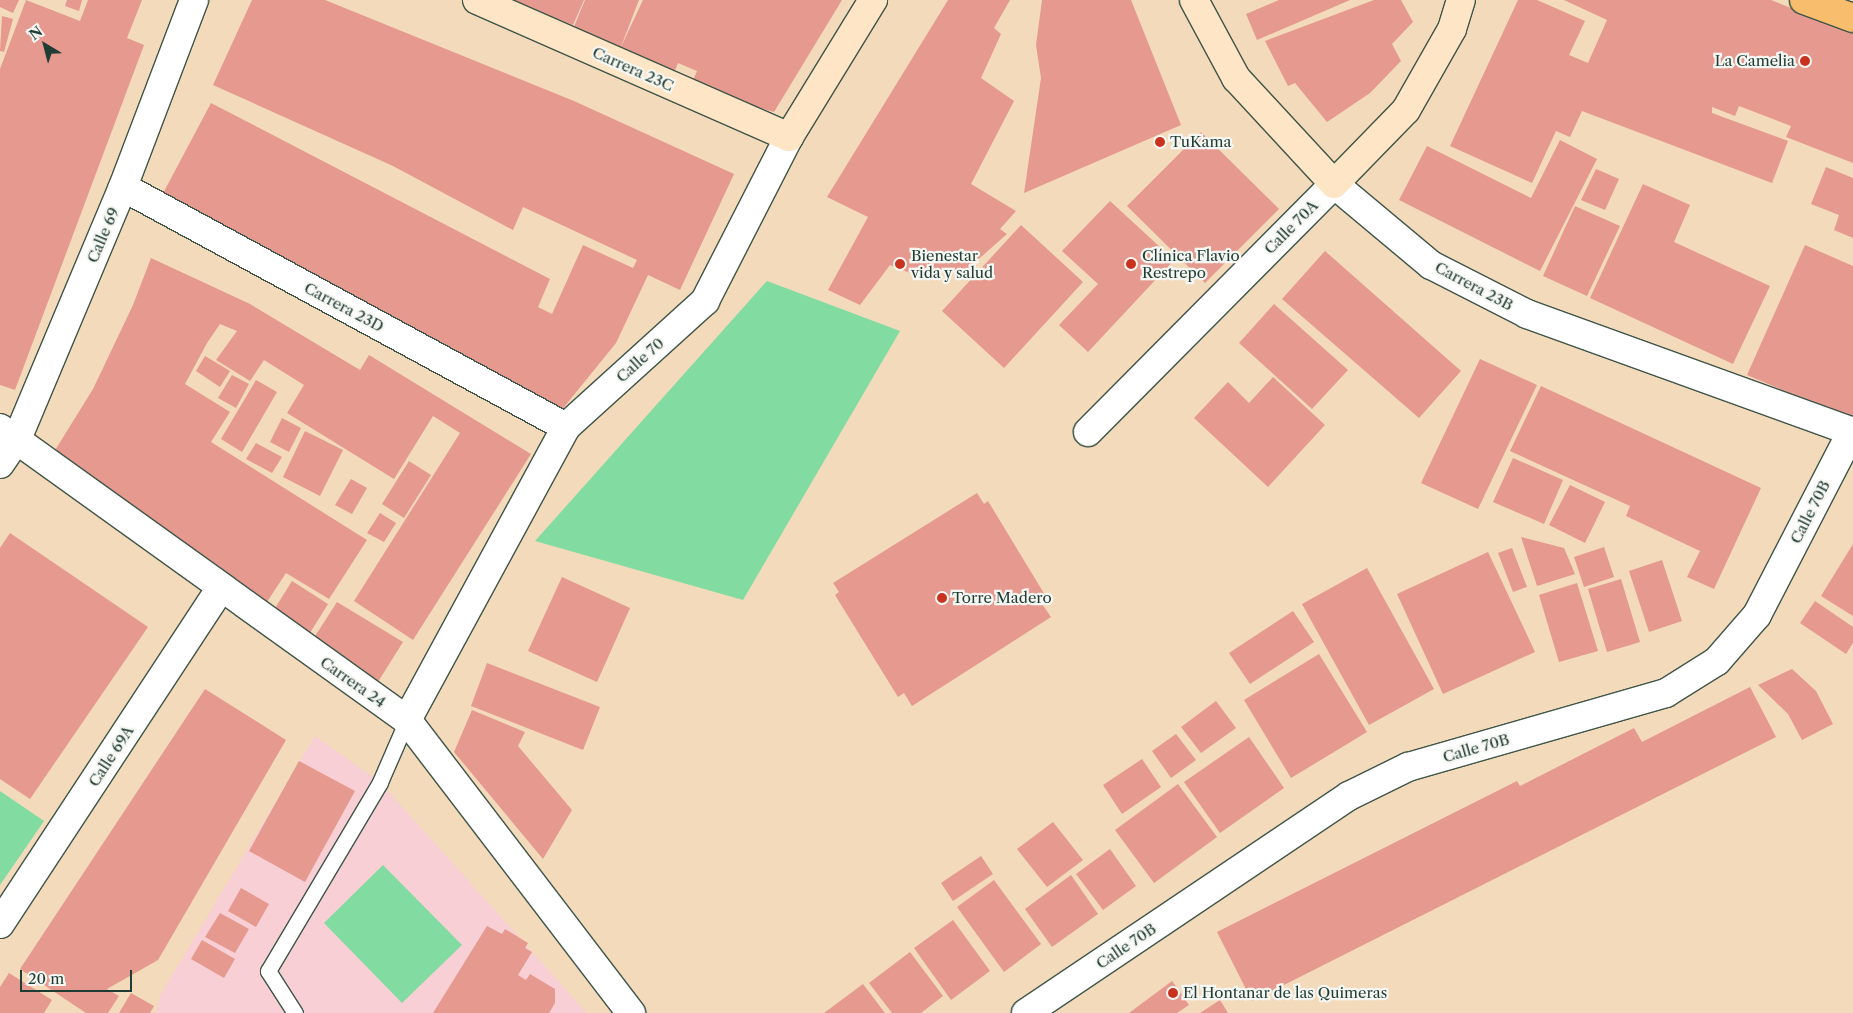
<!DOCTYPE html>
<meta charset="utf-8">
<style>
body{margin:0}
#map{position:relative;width:1853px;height:1013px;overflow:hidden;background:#f2daba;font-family:"Libre Caslon Text",serif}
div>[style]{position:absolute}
.built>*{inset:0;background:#f7cfd4}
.green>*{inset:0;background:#82dca1}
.building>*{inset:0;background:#e6998e}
.roads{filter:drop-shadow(1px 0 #3f5548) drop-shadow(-1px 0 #3f5548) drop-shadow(0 1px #3f5548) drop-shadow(0 -1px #3f5548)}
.lane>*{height:15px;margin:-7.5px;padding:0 7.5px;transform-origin:7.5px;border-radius:7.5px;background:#fff}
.street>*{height:28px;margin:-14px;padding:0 14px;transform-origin:14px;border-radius:14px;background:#fff}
.secondary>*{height:28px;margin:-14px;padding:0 14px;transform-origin:14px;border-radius:14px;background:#fde5c5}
.primary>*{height:28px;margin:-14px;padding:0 14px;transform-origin:14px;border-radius:14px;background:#f9be6d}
.dots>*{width:14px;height:14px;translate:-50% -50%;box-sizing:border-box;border:2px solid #f6f6f2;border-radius:50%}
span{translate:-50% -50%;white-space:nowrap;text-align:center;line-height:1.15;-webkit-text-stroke:4.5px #f6f6f2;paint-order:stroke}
.poi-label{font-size:15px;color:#1f3d34}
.right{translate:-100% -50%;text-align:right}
.left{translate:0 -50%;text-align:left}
.street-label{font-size:15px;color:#1f3d34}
.north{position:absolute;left:20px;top:20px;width:50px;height:50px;-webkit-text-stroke:4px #f6f6f2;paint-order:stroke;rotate:323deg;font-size:14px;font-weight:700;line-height:20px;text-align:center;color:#1f3d34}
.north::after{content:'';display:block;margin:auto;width:18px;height:22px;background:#1f3d34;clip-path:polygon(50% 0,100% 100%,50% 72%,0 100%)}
.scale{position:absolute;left:20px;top:970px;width:112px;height:22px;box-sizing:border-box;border:2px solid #1f3d34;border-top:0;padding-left:6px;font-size:15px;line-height:18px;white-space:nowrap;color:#1f3d34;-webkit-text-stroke:4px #f6f6f2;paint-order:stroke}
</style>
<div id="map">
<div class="built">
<div style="clip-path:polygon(315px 736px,380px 782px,587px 1013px,156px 1013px,161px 994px)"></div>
</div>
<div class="green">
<div style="clip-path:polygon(767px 281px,900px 331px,743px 600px,535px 541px)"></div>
<div style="clip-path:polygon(0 791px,44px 821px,0 885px)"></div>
<div style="clip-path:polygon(383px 865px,462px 945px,402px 1003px,324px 923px)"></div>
</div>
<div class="building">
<div style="clip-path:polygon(0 0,19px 0,13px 13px,0 7px)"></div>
<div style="clip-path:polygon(26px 0,80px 21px,88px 0,142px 0,127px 38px,144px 45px,15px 390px,0 385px,0 69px)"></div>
<div style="clip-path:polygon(67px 0,82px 0,79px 11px,65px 6px)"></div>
<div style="clip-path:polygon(252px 0,325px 0,574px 101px,734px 174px,680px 290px,648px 275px,616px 343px,560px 412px,160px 199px,211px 103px,550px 279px,538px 307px,552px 314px,583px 245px,633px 268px,637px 260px,523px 207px,513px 230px,393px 166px,213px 85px)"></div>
<div style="clip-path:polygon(506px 0,584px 0,573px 25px,545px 14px,543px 22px)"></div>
<div style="clip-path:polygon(585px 0,639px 0,620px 49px,643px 0,842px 0,774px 112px,690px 87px,697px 71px,678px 63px,672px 78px,571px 34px)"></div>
<div style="clip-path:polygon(948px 0,1010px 0,994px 28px,1001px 34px,981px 78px,1014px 101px,971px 184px,1016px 211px,1000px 229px,1007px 234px,964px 272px,916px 267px,910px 273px,890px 265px,860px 305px,828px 290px,868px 217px,827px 197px)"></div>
<div style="clip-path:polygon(1042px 0,1131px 0,1181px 125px,1024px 193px,1041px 78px,1036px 45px)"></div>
<div style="clip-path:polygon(1279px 0,1350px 0,1257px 40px,1246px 14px)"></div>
<div style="clip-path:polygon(1374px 0,1401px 0,1413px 22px,1392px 44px,1401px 61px,1370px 93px,1327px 122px,1295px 83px,1288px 86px,1265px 41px)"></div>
<div style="clip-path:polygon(1518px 0,1537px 0,1585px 21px,1569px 55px,1588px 63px,1607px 20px,1564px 0,1771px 0,1853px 33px,1853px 163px,1786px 137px,1791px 126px,1739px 106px,1735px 116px,1712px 107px,1712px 113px,1788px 141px,1772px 183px,1582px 111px,1570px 137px,1556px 131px,1532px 183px,1450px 146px)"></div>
<div style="clip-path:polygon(2px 16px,13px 19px,4px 52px,0 51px)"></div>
<div style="clip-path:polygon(1201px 132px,1279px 209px,1205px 283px,1127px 206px)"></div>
<div style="clip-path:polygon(1560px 140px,1597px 159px,1540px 271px,1399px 200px,1427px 146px,1531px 198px)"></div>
<div style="clip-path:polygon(1826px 167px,1853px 178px,1853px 238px,1834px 230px,1839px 215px,1811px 204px)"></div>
<div style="clip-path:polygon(1596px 169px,1619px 179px,1605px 210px,1581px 200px)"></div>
<div style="clip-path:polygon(1643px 184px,1690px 205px,1674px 242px,1770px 286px,1733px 364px,1590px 298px)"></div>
<div style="clip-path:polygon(1110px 201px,1174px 260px,1088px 352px,1059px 325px,1098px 284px,1062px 251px)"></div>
<div style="clip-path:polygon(1575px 206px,1620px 226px,1587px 296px,1543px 276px)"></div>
<div style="clip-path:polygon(1021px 225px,1083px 282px,1004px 368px,942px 311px)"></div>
<div style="clip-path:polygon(1805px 245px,1853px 266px,1853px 420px,1747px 375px)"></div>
<div style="clip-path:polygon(1325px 251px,1461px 371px,1419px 418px,1282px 299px)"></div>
<div style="clip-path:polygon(151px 258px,250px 304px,360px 370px,369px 355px,531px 454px,413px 640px,354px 601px,460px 433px,433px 416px,394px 479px,287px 413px,304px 385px,264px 360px,250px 381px,216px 360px,237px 331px,220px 324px,207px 343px,185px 384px,230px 412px,211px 442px,367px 540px,329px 599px,286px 573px,267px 602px,49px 460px,93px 389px,133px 305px)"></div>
<div style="clip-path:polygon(1274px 304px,1348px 370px,1312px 409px,1239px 343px)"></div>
<div style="clip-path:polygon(205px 356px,230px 371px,220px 387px,196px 371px)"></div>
<div style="clip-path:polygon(1480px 359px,1537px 385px,1478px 509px,1421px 483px)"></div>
<div style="clip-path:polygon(232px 375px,249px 384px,236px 408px,218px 398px)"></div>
<div style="clip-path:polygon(1273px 377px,1325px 425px,1268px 487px,1194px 418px,1228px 382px,1249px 403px)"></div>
<div style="clip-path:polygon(256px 380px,277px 392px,242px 452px,221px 439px)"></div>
<div style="clip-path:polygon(1541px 386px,1761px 488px,1714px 589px,1687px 577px,1700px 551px,1626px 516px,1630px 506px,1510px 451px)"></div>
<div style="clip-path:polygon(282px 418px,301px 428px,289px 452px,270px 442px)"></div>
<div style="clip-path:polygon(305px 431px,343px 450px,320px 496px,283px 477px)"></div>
<div style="clip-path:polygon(256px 443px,282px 457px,272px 473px,246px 459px)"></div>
<div style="clip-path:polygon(1513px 458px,1563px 480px,1544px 524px,1493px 502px)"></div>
<div style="clip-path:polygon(409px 461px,431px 475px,404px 518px,382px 504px)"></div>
<div style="clip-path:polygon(351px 479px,367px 488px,352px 514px,335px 505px)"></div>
<div style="clip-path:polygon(1570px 485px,1605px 502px,1585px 543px,1549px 525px)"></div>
<div style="clip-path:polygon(977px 493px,984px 504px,988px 501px,1048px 600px,1042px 604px,1051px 617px,912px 706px,904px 693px,898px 697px,835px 595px,839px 592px,833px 583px)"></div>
<div style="clip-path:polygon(380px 513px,396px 523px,384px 542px,367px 533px)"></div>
<div style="clip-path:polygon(10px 533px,148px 627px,30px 799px,0 779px,0 548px)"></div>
<div style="clip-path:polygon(1521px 537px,1564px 548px,1575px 574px,1537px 586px)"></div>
<div style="clip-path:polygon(1853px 544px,1853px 616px,1821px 596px)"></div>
<div style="clip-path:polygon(1604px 547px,1614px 577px,1584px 587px,1574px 557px)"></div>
<div style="clip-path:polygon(1512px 548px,1527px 587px,1513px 592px,1498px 553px)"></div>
<div style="clip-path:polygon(1488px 552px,1535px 652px,1443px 694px,1397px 594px)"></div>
<div style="clip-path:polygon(1662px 560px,1682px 621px,1649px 632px,1629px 571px)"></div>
<div style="clip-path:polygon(1367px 568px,1434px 689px,1369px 725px,1302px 604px)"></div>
<div style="clip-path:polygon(562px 577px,630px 608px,597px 682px,528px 651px)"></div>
<div style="clip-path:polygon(1621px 579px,1640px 642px,1607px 652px,1588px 589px)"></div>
<div style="clip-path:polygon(292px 581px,328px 604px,308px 636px,272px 613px)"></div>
<div style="clip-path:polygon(1577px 583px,1598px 651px,1559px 662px,1539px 595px)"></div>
<div style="clip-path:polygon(1815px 601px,1853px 627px,1853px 643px,1846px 654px,1800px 623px)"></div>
<div style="clip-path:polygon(337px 602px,403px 642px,376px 685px,310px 644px)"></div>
<div style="clip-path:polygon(1293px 611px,1314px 642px,1250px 684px,1229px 653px)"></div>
<div style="clip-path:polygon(1319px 654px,1367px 732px,1291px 778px,1244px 700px)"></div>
<div style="clip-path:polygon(487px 663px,600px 707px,583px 750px,471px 706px)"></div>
<div style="clip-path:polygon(1792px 669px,1816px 691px,1833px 724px,1802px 740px,1788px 714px,1758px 685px)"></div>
<div style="clip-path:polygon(1750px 687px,1776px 737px,1252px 1001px,1217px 932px,1517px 781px,1520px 786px,1634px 728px,1642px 742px)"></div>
<div style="clip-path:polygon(205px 689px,286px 740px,158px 960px,107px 989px,119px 996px,108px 1013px,86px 1013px,20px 969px)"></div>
<div style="clip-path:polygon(1216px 701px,1236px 728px,1201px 753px,1181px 727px)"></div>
<div style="clip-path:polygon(472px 710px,525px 732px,518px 746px,572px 810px,543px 859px,454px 752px)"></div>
<div style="clip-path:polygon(1176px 734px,1196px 760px,1171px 778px,1152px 751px)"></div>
<div style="clip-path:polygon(1249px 737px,1284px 788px,1220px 833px,1184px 782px)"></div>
<div style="clip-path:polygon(1142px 759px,1161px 787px,1122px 814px,1103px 785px)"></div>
<div style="clip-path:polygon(299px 761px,355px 791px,305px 882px,249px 851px)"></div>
<div style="clip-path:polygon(1178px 784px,1217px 837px,1154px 883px,1115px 830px)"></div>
<div style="clip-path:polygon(1053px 822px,1083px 860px,1047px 887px,1017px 849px)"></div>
<div style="clip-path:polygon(1110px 849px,1136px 886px,1103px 910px,1076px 874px)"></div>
<div style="clip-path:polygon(981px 856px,993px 874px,953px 901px,941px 883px)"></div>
<div style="clip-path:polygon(1071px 875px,1098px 914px,1052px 947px,1025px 909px)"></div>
<div style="clip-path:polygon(994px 880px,1041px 944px,1004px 972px,957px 907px)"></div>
<div style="clip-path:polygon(241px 888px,269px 904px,256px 927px,228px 911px)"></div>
<div style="clip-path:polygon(220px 913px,249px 929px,235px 953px,205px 937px)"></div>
<div style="clip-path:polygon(953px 920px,990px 971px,951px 1000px,914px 948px)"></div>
<div style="clip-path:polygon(487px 926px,502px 934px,505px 929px,528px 943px,525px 948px,532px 952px,518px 975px,526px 980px,530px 974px,555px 989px,555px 1003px,549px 1013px,433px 1013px)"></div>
<div style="clip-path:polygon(202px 940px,235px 959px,224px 978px,191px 959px)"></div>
<div style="clip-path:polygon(910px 952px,943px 996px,921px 1013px,892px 1013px,869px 983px)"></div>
<div style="clip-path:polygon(9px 973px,52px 1000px,44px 1013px,0 1013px,0 987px)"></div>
<div style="clip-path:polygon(1172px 981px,1189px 1005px,1177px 1013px,1129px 1013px)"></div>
<div style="clip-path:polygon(863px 984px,885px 1013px,824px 1013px)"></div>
<div style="clip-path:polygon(131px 993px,154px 1006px,150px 1013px,119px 1013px)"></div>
<div style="clip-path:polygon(1220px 1000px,1228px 1013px,1200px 1013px)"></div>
</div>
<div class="roads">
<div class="lane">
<div style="left:295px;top:1013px;width:50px;rotate:-122.7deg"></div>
<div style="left:268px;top:971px;width:220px;rotate:-59.3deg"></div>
<div style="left:380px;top:782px;width:68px;rotate:-66.5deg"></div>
</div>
<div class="street">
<div style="left:123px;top:187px;width:504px;rotate:28.45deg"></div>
<div style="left:0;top:428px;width:501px;rotate:35.66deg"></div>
<div style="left:407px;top:720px;width:369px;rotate:52.6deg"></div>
<div style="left:1088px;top:432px;width:349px;rotate:-45.2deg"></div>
<div style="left:1334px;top:184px;width:126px;rotate:39.9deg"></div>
<div style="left:1431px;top:265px;width:108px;rotate:27deg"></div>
<div style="left:1527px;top:314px;width:347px;rotate:19.9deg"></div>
<div style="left:0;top:464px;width:30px;rotate:-56deg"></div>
<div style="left:17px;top:439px;width:273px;rotate:-67.2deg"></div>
<div style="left:123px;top:187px;width:200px;rotate:-69.2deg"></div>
<div style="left:407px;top:720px;width:333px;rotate:-61.5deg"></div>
<div style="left:566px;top:427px;width:188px;rotate:-42.2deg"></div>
<div style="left:705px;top:301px;width:184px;rotate:-62.9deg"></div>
<div style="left:0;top:924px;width:402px;rotate:-56.7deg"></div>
<div style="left:1026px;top:1013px;width:389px;rotate:-33.9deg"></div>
<div style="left:1349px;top:796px;width:66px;rotate:-26.2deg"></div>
<div style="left:1408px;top:767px;width:268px;rotate:-16deg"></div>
<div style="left:1666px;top:693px;width:60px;rotate:-32.1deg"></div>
<div style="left:1717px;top:661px;width:61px;rotate:-49deg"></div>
<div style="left:1757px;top:615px;width:207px;rotate:-62.7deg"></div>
</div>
<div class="secondary">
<div style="left:477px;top:0;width:341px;rotate:23.7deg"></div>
<div style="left:789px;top:137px;width:161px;rotate:-58.5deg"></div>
<div style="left:1194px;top:0;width:89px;rotate:61.7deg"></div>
<div style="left:1236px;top:78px;width:144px;rotate:47.2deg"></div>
<div style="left:1334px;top:184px;width:103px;rotate:-45.8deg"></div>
<div style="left:1406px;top:110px;width:93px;rotate:-60.4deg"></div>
<div style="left:1452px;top:29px;width:30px;rotate:-73deg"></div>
</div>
<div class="primary">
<div style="left:1804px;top:0;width:52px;rotate:20.2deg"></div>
</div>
</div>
<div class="dots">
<div style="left:1805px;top:61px;background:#c8321e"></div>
<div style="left:1160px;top:142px;background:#c8321e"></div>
<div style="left:900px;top:264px;background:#c8321e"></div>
<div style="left:1131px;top:264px;background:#c8321e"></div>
<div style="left:942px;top:598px;background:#c8321e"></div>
<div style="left:1173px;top:993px;background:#c8321e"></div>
</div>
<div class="poi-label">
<span class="right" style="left:1795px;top:61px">La Camelia</span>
<span class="left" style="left:1170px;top:142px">TuKama</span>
<span class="left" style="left:911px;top:264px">Bienestar<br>vida y salud</span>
<span class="left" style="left:1142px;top:264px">Clínica Flavio<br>Restrepo</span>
<span class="left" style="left:952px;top:598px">Torre Madero</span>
<span class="left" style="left:1183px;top:993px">El Hontanar de las Quimeras</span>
</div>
<div class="street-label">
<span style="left:633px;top:69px;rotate:24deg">Carrera 23C</span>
<span style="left:1291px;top:227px;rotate:-45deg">Calle 70A</span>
<span style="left:103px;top:235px;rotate:-67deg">Calle 69</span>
<span style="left:1474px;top:286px;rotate:28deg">Carrera 23B</span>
<span style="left:344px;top:307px;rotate:28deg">Carrera 23D</span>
<span style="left:640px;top:360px;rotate:-42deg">Calle 70</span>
<span style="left:1810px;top:512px;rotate:-63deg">Calle 70B</span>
<span style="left:353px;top:682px;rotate:35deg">Carrera 24</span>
<span style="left:1476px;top:748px;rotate:-16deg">Calle 70B</span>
<span style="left:111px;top:756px;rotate:-57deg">Calle 69A</span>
<span style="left:1126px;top:946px;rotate:-34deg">Calle 70B</span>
</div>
<div class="north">N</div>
<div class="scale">20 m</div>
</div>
